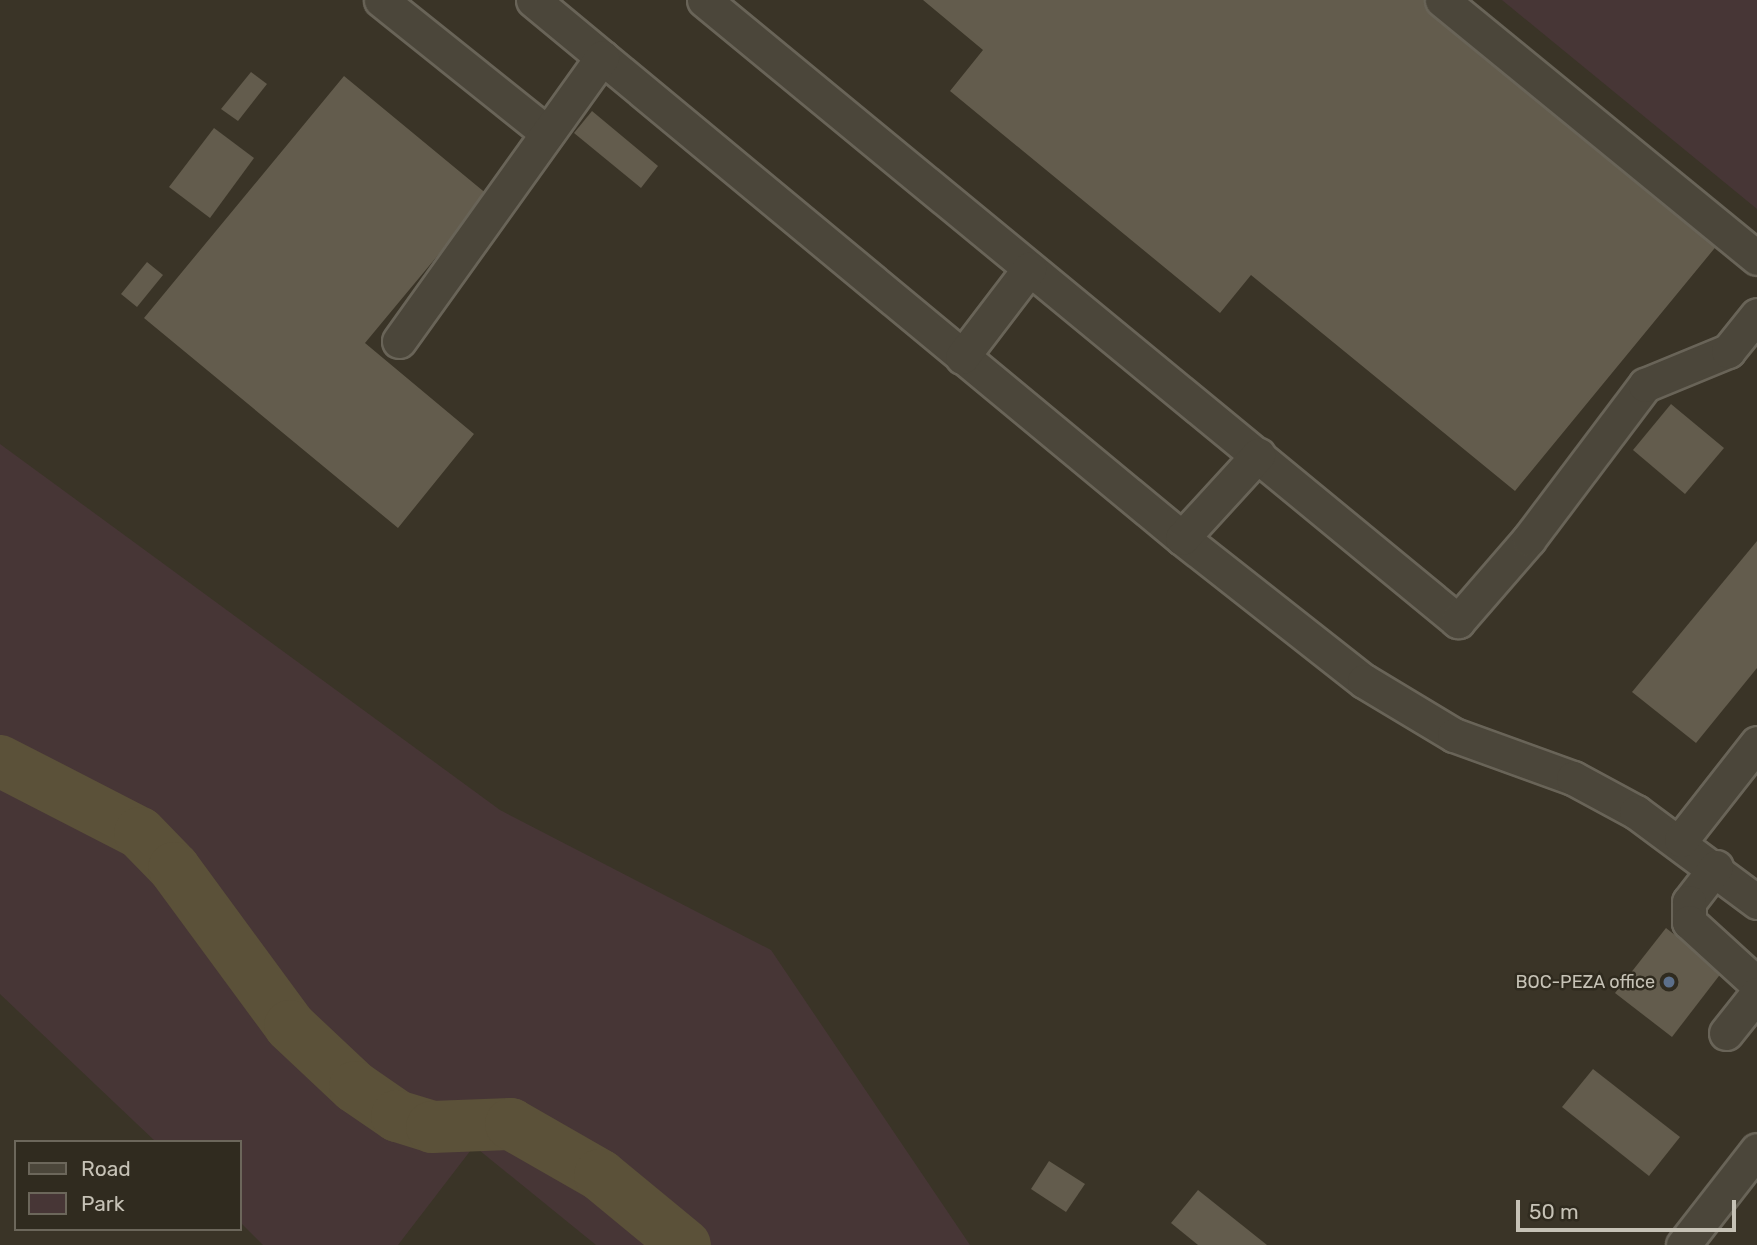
<!DOCTYPE html>
<style>
body{margin:0}
#map{position:relative;width:1757px;height:1245px;overflow:hidden;background:#3a3427;font-family:Rubik,sans-serif}
div>[style]{position:absolute}
.green>*{inset:0;background:#473636}
.river>*{height:52px;margin:-26px;padding:0 26px;transform-origin:26px;border-radius:26px;background:#5b5139}
.building>*{inset:0;background:#635c4d}
.roads{filter:drop-shadow(2px 0 #696458) drop-shadow(-2px 0 #696458) drop-shadow(0 2px #696458) drop-shadow(0 -2px #696458)}
.minor>*{height:33px;margin:-16.5px;padding:0 16.5px;transform-origin:16.5px;border-radius:16.5px;background:#4b463a}
.dots>*{width:19px;height:19px;translate:-50% -50%;box-sizing:border-box;border:4px solid #302b1f;border-radius:50%}
span{translate:-50% -50%;white-space:nowrap;text-align:center;line-height:1.15;-webkit-text-stroke:5px #302b1f;paint-order:stroke}
.poi-label{font-size:18px;color:#c6c2b6}
.right{translate:-100% -50%;text-align:right}
.legend{position:absolute;left:14px;top:1140px;width:228px;height:91px;box-sizing:border-box;background:#302b1f;border:2px solid #6c675b;margin:0;padding:9px 12px;list-style:none;font-size:21px;color:#c6c2b6}
.legend li{display:flex;align-items:center;gap:14px;height:35px}
.legend b{width:35px;border:2px solid #6c675b}
.scale{position:absolute;left:1516px;top:1200px;width:220px;height:32px;box-sizing:border-box;border:4px solid #c6c2b6;border-top:0;padding-left:9px;font-size:21px;line-height:24px;white-space:nowrap;color:#c6c2b6;-webkit-text-stroke:5px #302b1f;paint-order:stroke}
</style>
<div id="map">
<div class="green">
<div style="clip-path:polygon(1502px 0,1757px 0,1757px 209px)"></div>
<div style="clip-path:polygon(0 444px,500px 810px,771px 950px,970px 1245px,596px 1245px,474px 1146px,398px 1245px,263px 1245px,240px 1222px,240px 1142px,156px 1142px,0 994px)"></div>
</div>
<div class="river">
<div style="left:0;top:761px;width:157px;rotate:27.2deg"></div>
<div style="left:140px;top:833px;width:49px;rotate:45.8deg"></div>
<div style="left:174px;top:868px;width:196px;rotate:53.7deg"></div>
<div style="left:290px;top:1026px;width:89px;rotate:43.2deg"></div>
<div style="left:355px;top:1087px;width:51px;rotate:34.6deg"></div>
<div style="left:397px;top:1116px;width:37px;rotate:17deg"></div>
<div style="left:432px;top:1127px;width:79px;rotate:-2.2deg"></div>
<div style="left:511px;top:1124px;width:103px;rotate:29.8deg"></div>
<div style="left:600px;top:1175px;width:110px;rotate:39.5deg"></div>
</div>
<div class="building">
<div style="clip-path:polygon(923px 0,1432px 0,1723px 238px,1515px 491px,1251px 275px,1220px 313px,950px 91px,983px 50px)"></div>
<div style="clip-path:polygon(251px 72px,267px 84px,238px 121px,221px 109px)"></div>
<div style="clip-path:polygon(344px 76px,488px 195px,365px 343px,474px 434px,398px 528px,144px 318px)"></div>
<div style="clip-path:polygon(592px 111px,658px 166px,641px 188px,574px 133px)"></div>
<div style="clip-path:polygon(214px 128px,254px 158px,210px 218px,169px 187px)"></div>
<div style="clip-path:polygon(147px 262px,163px 275px,137px 307px,121px 294px)"></div>
<div style="clip-path:polygon(1671px 404px,1724px 448px,1685px 494px,1633px 450px)"></div>
<div style="clip-path:polygon(1757px 541px,1757px 668px,1696px 743px,1632px 692px)"></div>
<div style="clip-path:polygon(1666px 928px,1722px 972px,1672px 1037px,1615px 993px)"></div>
<div style="clip-path:polygon(1593px 1069px,1680px 1137px,1649px 1176px,1562px 1107px)"></div>
<div style="clip-path:polygon(1049px 1161px,1085px 1184px,1066px 1212px,1031px 1189px)"></div>
<div style="clip-path:polygon(1198px 1190px,1267px 1245px,1198px 1245px,1171px 1223px)"></div>
</div>
<div class="roads">
<div class="minor">
<div style="left:381px;top:0;width:213px;rotate:38.7deg"></div>
<div style="left:533px;top:0;width:843px;rotate:39.66deg"></div>
<div style="left:1182px;top:538px;width:231px;rotate:38.2deg"></div>
<div style="left:1364px;top:681px;width:105px;rotate:31deg"></div>
<div style="left:1454px;top:735px;width:127px;rotate:19.9deg"></div>
<div style="left:1573px;top:778px;width:72px;rotate:28.4deg"></div>
<div style="left:1636px;top:812px;width:151px;rotate:36.6deg"></div>
<div style="left:704px;top:0;width:977px;rotate:39.48deg"></div>
<div style="left:1458px;top:621px;width:108px;rotate:-49.1deg"></div>
<div style="left:1529px;top:539px;width:193px;rotate:-53deg"></div>
<div style="left:1645px;top:385px;width:90px;rotate:-22.3deg"></div>
<div style="left:1728px;top:351px;width:46px;rotate:-51.1deg"></div>
<div style="left:1442px;top:0;width:407px;rotate:39.3deg"></div>
<div style="left:399px;top:341px;width:349px;rotate:-54.4deg"></div>
<div style="left:962px;top:357px;width:111px;rotate:-52.7deg"></div>
<div style="left:1182px;top:538px;width:113px;rotate:-47.5deg"></div>
<div style="left:1681px;top:840px;width:123px;rotate:-51.9deg"></div>
<div style="left:1716px;top:867px;width:44px;rotate:127.6deg"></div>
<div style="left:1689px;top:902px;width:20px;rotate:90deg"></div>
<div style="left:1689px;top:922px;width:92px;rotate:42.4deg"></div>
<div style="left:1726px;top:1033px;width:50px;rotate:-51.5deg"></div>
<div style="left:1683px;top:1245px;width:120px;rotate:-52.1deg"></div>
</div>
</div>
<div class="dots">
<div style="left:1669px;top:982px;background:#5c6f8a"></div>
</div>
<div class="poi-label">
<span class="right" style="left:1655px;top:982px">BOC-PEZA office</span>
</div>
<ul class="legend">
<li><b style="height:9px;background:#4b463a"></b>Road</li>
<li><b style="height:19px;background:#473636"></b>Park</li>
</ul>
<div class="scale">50 m</div>
</div>
